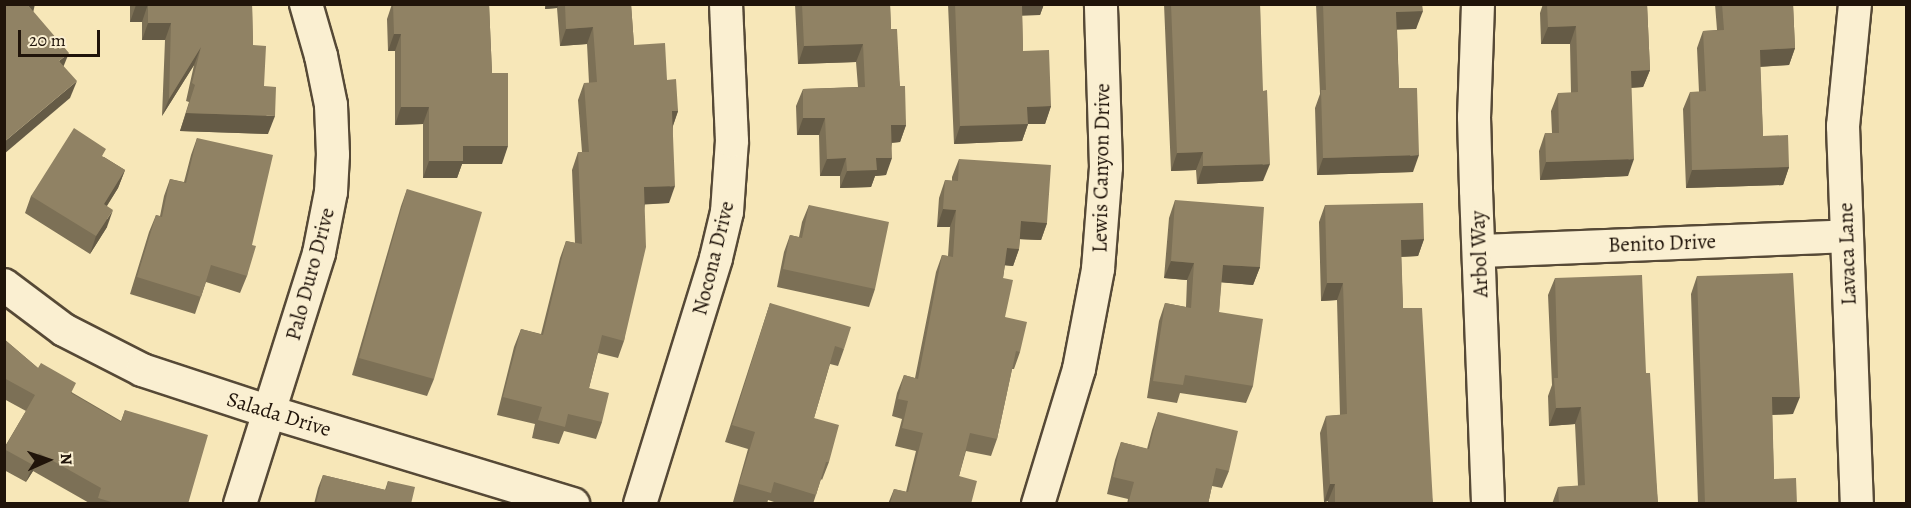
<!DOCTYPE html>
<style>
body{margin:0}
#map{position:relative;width:1911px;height:508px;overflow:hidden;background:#f7e7b8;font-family:Alegreya,serif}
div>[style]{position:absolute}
.roads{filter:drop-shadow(2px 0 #564936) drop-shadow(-2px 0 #564936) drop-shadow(0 2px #564936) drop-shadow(0 -2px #564936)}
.minor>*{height:32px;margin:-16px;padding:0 16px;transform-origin:16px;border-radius:16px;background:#faefd1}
.wall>*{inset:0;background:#7c7056}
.shaded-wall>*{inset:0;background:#655b46}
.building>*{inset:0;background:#908264}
span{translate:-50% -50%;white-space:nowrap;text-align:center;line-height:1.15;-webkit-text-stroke:5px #faefd1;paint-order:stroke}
.street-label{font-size:21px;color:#20140a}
.frame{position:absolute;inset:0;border:6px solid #20140a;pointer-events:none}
.north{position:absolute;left:18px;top:430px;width:60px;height:60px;-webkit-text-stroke:4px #faefd1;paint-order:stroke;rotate:87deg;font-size:16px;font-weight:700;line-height:24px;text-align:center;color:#20140a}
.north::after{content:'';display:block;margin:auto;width:21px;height:27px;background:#20140a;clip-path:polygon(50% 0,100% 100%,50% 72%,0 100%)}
.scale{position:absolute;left:18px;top:30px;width:82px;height:27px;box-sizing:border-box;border:3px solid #20140a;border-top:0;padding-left:8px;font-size:18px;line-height:21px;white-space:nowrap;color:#20140a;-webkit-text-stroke:4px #faefd1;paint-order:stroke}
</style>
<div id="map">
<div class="roads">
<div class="minor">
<div style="left:1478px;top:4px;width:113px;rotate:92deg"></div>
<div style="left:1474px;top:117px;width:73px;rotate:88.4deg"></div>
<div style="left:1476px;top:190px;width:314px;rotate:87.8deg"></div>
<div style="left:1855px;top:4px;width:123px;rotate:95.6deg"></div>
<div style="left:1843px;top:126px;width:378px;rotate:87.9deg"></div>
<div style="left:1479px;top:251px;width:367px;rotate:-2.3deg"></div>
<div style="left:4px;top:285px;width:75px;rotate:36.9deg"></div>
<div style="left:64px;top:330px;width:88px;rotate:27.1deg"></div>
<div style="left:142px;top:370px;width:135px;rotate:18.2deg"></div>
<div style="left:270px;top:412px;width:317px;rotate:16.9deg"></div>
<div style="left:240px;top:504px;width:263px;rotate:-72.5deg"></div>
<div style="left:319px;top:253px;width:62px;rotate:-78.9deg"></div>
<div style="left:331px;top:192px;width:37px;rotate:-87deg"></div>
<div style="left:333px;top:155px;width:50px;rotate:-92.3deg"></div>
<div style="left:331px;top:105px;width:50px;rotate:-101.5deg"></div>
<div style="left:321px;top:56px;width:54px;rotate:-106.1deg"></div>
<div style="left:640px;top:504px;width:257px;rotate:-72.8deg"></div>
<div style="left:716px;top:258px;width:47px;rotate:-76.6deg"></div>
<div style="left:727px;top:212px;width:71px;rotate:-86deg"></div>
<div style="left:732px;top:141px;width:137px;rotate:-92.5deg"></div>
<div style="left:1038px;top:504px;width:141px;rotate:-73.1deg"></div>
<div style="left:1079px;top:369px;width:102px;rotate:-79.2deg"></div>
<div style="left:1098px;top:269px;width:102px;rotate:-85.5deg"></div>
<div style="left:1106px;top:167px;width:163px;rotate:-91.8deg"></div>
</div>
</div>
<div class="wall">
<div style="clip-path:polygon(130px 4px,252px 4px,253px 45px,264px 86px,268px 134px,180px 131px,189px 102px,186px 101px,194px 65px,162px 116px,165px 40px,142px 40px,142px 22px,130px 22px)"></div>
<div style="clip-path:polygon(392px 4px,489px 4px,492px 73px,502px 164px,462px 164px,457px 178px,423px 178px,423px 124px,395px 125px,395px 51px,388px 51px,387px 19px)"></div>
<div style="clip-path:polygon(545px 4px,631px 4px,634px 45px,667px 80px,678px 111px,673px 126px,669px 203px,645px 204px,624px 341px,618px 358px,598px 353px,589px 388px,602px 422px,596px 439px,564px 431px,559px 444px,532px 438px,535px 424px,497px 415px,514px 347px,521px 329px,541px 334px,560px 258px,566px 241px,575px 243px,572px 170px,578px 152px,582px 152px,578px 100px,584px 83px,589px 83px,587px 44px,560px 46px,557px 8px,545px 9px)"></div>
<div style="clip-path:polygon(795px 4px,890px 4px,891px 29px,906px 125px,900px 142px,892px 143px,886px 175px,875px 176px,871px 187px,840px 188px,840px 176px,820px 176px,819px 135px,797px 135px,796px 106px,803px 89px,858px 87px,856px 62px,798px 64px)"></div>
<div style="clip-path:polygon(948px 4px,1044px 4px,1040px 15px,1022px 15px,1023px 51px,1051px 106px,1045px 124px,1028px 124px,1022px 141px,954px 144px)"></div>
<div style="clip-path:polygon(1164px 4px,1260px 4px,1263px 181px,1197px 184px,1196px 170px,1171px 171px)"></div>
<div style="clip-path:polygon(1316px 4px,1422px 4px,1416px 29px,1397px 29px,1399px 88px,1413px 172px,1317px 175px,1315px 108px,1320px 94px)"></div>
<div style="clip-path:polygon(1543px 4px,1647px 4px,1650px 70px,1643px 87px,1631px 88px,1628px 176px,1540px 180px,1539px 151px,1545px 133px,1552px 133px,1551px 111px,1558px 93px,1571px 93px,1570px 44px,1541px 44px,1540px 13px)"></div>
<div style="clip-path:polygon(1715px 4px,1793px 4px,1795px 48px,1789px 65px,1760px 67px,1763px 136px,1789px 167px,1783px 185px,1686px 188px,1683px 109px,1690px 92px,1699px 92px,1697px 48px,1703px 31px,1717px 30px)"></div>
<div style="clip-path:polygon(197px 138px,252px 245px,247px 276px,240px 293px,206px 282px,195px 314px,130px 294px,149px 232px,156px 215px,160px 216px,164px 196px,170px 179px,184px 182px,191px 155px)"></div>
<div style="clip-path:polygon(104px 157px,125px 170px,118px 188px,107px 206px,107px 227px,90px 254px,25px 213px,31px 196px)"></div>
<div style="clip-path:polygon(959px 159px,1047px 223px,1041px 240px,1020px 239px,1019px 249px,1013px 266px,1005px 265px,1003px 278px,1005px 317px,1020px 352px,1014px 369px,1012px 369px,997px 439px,991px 456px,966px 451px,959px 476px,971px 504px,888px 504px,894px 489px,906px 492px,916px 451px,895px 446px,902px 419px,892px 416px,897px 393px,904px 375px,915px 378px,936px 272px,942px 255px,948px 256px,950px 227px,937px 227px,939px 198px,945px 180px,952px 181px,952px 177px)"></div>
<div style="clip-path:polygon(407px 189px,434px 379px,427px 396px,352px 375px,401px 206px)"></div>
<div style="clip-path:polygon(1175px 200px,1260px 267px,1253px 285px,1221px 282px,1219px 312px,1253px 386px,1246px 403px,1180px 393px,1177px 403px,1147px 398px,1159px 321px,1165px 303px,1186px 307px,1187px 280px,1164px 278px,1169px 218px)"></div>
<div style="clip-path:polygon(809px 205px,875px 289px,869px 307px,777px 287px,784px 252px,790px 235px,799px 237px,802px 222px)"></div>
<div style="clip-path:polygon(1325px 205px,1424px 239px,1418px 256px,1401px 257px,1403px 308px,1433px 504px,1328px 504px,1328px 501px,1324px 502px,1320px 433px,1326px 416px,1340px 415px,1337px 300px,1321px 301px,1319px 222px)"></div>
<div style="clip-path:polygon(1697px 276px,1793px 414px,1772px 415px,1774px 479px,1797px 504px,1698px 504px,1691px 294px)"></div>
<div style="clip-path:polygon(1555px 278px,1646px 373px,1658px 504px,1552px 504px,1558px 487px,1578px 486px,1575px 424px,1549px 426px,1548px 396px,1552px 385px,1548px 295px)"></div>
<div style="clip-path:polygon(770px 303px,844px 349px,838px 366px,830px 364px,814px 418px,829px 462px,822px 480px,821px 479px,813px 504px,780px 504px,768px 500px,767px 504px,739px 504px,733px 502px,748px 449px,725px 442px)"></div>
<div style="clip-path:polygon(4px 339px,38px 368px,73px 393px,121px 421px,125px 410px,188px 504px,91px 504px,33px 471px,26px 482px,4px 470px,4px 448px,26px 411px,4px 399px)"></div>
<div style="clip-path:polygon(1158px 412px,1229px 471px,1222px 488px,1212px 486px,1208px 504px,1127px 504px,1128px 499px,1107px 494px,1115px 460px,1121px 442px,1147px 449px,1152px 430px)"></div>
<div style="clip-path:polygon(323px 475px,385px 490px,388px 481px,411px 504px,314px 504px,318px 488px)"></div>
</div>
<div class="shaded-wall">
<div style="clip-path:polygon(27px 4px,35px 4px,33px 13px)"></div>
<div style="clip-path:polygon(148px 4px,142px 22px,130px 22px,136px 5px)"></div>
<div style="clip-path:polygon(547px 4px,559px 4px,557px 8px,545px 9px)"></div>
<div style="clip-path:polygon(1020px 4px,1044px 4px,1040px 15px,1016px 16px)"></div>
<div style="clip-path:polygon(1423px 11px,1416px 29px,1390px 30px,1396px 12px)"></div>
<div style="clip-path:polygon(148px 23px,171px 23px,165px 40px,142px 40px)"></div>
<div style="clip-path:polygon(1576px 26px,1570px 44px,1541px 44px,1548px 27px)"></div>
<div style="clip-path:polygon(593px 27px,587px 44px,560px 46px,566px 29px)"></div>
<div style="clip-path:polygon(394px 34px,401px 34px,395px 51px,388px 51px)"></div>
<div style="clip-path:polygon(863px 44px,856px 62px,798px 64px,804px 46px)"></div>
<div style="clip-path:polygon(201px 47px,194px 65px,162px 116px,169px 99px)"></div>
<div style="clip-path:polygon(1795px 48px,1789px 65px,1753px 67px,1760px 50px)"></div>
<div style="clip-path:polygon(69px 53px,62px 70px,59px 61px)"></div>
<div style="clip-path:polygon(1650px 70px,1643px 87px,1624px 88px,1631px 71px)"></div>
<div style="clip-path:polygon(77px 81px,70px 98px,4px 154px,4px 142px)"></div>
<div style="clip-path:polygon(1051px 106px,1045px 124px,1028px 124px,1022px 141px,954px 144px,960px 126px,1027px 107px)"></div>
<div style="clip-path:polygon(401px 107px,429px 107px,423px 124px,395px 125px)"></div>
<div style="clip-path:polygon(672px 111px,678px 111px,672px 128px)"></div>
<div style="clip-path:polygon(186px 113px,275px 116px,268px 134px,180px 131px)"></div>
<div style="clip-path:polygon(803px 118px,825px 118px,819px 135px,797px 135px)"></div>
<div style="clip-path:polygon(891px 125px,906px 125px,900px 142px,885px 143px)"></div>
<div style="clip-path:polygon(463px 146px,508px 146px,502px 164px,462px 164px,457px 178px,423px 178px,429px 161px)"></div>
<div style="clip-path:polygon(1203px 152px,1196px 170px,1171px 171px,1177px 153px)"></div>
<div style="clip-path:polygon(1419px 155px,1413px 172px,1317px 175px,1323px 158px)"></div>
<div style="clip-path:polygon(846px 158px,840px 176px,820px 176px,827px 159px)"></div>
<div style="clip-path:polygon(876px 158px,892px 158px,886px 175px,875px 176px,871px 187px,840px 188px,847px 171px)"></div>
<div style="clip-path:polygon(1634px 159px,1628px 176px,1540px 180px,1546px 162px)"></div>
<div style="clip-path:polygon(1270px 164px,1263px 181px,1197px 184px,1203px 166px)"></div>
<div style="clip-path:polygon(1789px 167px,1783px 185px,1686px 188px,1692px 170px)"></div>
<div style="clip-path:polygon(125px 170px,118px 188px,97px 221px,104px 204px)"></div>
<div style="clip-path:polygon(675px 186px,669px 203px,637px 205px,644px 187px)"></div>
<div style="clip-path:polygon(943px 209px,956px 210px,950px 227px,937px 227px)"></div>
<div style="clip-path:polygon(113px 210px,107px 227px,90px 254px,96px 236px)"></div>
<div style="clip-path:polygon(1021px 221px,1047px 223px,1041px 240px,1015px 239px)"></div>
<div style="clip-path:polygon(1424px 239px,1418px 256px,1394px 257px,1401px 240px)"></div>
<div style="clip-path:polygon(1007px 248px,1019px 249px,1013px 266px,1001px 265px)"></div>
<div style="clip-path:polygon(1171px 261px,1194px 263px,1187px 280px,1164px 278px)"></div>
<div style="clip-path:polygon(1223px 265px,1260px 267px,1253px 285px,1217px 282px)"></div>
<div style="clip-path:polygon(1327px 283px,1343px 283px,1337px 300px,1321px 301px)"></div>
<div style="clip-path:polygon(1772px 397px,1800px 397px,1793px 414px,1765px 415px)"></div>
<div style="clip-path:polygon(1581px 407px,1575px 424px,1549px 426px,1556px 408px)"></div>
<div style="clip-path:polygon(39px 453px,33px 471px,26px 482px,33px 465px)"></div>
<div style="clip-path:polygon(1330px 484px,1335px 484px,1328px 501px,1324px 502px)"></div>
</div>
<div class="building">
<div style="clip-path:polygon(4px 4px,27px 4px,69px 53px,59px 61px,77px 81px,4px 142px)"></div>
<div style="clip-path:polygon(148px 4px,252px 4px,253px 45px,266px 46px,264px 86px,276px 87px,275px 116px,186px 113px,195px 85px,192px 83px,201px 47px,169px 99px,171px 23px,148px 23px)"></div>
<div style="clip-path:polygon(393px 4px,489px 4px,492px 73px,508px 73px,508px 146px,463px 146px,463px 161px,429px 161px,429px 107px,401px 107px,401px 34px,394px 34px)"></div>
<div style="clip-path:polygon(565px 4px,631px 4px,634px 45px,665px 43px,667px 80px,676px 79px,678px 111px,672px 111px,675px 186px,644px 187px,646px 247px,624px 341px,602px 335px,589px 388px,609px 393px,602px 422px,568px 414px,565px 427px,538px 420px,542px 407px,503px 397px,521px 329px,543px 335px,566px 241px,582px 244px,578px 152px,589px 152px,584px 83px,597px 82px,593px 27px,566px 29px)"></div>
<div style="clip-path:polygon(802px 4px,890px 4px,891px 29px,897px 29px,900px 86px,905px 86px,906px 125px,891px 125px,892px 158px,876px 158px,877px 170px,847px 171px,846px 158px,827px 159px,825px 118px,803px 118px,803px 89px,865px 87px,863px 44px,804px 46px)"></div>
<div style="clip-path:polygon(955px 4px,1022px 4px,1023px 51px,1049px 50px,1051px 106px,1027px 107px,1028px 124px,960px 126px)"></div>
<div style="clip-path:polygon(1171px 4px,1260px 4px,1263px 91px,1267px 90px,1270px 164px,1203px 166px,1203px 152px,1177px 153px)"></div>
<div style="clip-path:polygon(1323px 4px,1422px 4px,1423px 11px,1396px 12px,1399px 88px,1417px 88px,1419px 155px,1323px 158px,1321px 90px,1326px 90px)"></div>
<div style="clip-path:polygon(1547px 4px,1647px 4px,1650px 70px,1631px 71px,1634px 159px,1546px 162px,1545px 133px,1559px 133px,1558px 93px,1578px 92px,1576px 26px,1548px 27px)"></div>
<div style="clip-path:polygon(1722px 4px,1793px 4px,1795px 48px,1760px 50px,1763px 136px,1788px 135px,1789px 167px,1692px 170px,1690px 92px,1706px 91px,1703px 31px,1724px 30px)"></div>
<div style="clip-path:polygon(74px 128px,106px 149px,102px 156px,125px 170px,104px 204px,113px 210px,96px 236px,31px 196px)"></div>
<div style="clip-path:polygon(197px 138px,273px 155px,252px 245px,256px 246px,247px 276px,211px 265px,201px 297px,137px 277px,156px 215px,162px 217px,170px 179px,186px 183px)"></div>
<div style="clip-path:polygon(959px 159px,1051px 165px,1047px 223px,1021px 221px,1019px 249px,1007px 248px,1003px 278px,1013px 280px,1005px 317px,1027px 322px,1020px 352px,1016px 351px,997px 439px,970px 433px,959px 476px,977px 481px,971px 504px,890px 504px,894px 489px,908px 492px,923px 433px,902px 428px,908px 401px,898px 399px,904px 375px,918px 379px,942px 255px,953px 257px,956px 210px,943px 209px,945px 180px,958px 181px)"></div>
<div style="clip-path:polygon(407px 189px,482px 212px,434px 379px,359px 358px)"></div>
<div style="clip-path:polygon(1175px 200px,1264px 207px,1260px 267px,1223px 265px,1219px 312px,1263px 319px,1253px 386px,1185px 375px,1183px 385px,1153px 381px,1165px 303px,1191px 308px,1194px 263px,1171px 261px)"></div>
<div style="clip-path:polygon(1423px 203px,1424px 239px,1401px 240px,1403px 308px,1422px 308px,1433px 504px,1335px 504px,1335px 484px,1330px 484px,1326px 416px,1347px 414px,1343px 283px,1327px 283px,1325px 205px)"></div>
<div style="clip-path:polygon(809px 205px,889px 222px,875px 289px,783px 269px,790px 235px,802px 238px)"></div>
<div style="clip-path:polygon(1793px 273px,1800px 397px,1772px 397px,1774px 479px,1796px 478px,1797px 504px,1705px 504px,1697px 276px)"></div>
<div style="clip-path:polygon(1642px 275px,1646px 373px,1650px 373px,1658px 504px,1559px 504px,1558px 487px,1585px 485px,1581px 407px,1556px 408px,1554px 378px,1558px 378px,1555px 278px)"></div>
<div style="clip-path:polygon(770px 303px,851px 327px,844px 349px,835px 346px,814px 418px,839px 425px,829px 462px,826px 462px,816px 495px,774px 482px,771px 493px,739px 484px,755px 432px,732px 425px)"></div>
<div style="clip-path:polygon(4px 339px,38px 368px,41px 363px,76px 383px,71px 393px,121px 422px,125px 410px,208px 435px,188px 504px,118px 504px,98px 498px,101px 488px,39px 453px,33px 465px,4px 449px,35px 395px,4px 378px)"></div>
<div style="clip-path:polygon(1158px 412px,1238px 431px,1229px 471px,1216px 468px,1208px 504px,1128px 504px,1134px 482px,1113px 477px,1121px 442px,1149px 449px)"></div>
<div style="clip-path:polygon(323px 475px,386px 490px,388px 481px,415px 487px,411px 504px,316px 504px)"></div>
</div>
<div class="street-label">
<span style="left:1101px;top:168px;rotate:-89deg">Lewis Canyon Drive</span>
<span style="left:1662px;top:243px;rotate:-2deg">Benito Drive</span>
<span style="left:1479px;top:254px;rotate:-92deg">Arbol Way</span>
<span style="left:1847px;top:254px;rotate:-92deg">Lavaca Lane</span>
<span style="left:713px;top:258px;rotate:-76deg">Nocona Drive</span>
<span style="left:310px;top:274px;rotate:-75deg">Palo Duro Drive</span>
<span style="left:279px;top:414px;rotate:17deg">Salada Drive</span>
</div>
<div class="frame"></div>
<div class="north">N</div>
<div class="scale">20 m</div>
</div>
